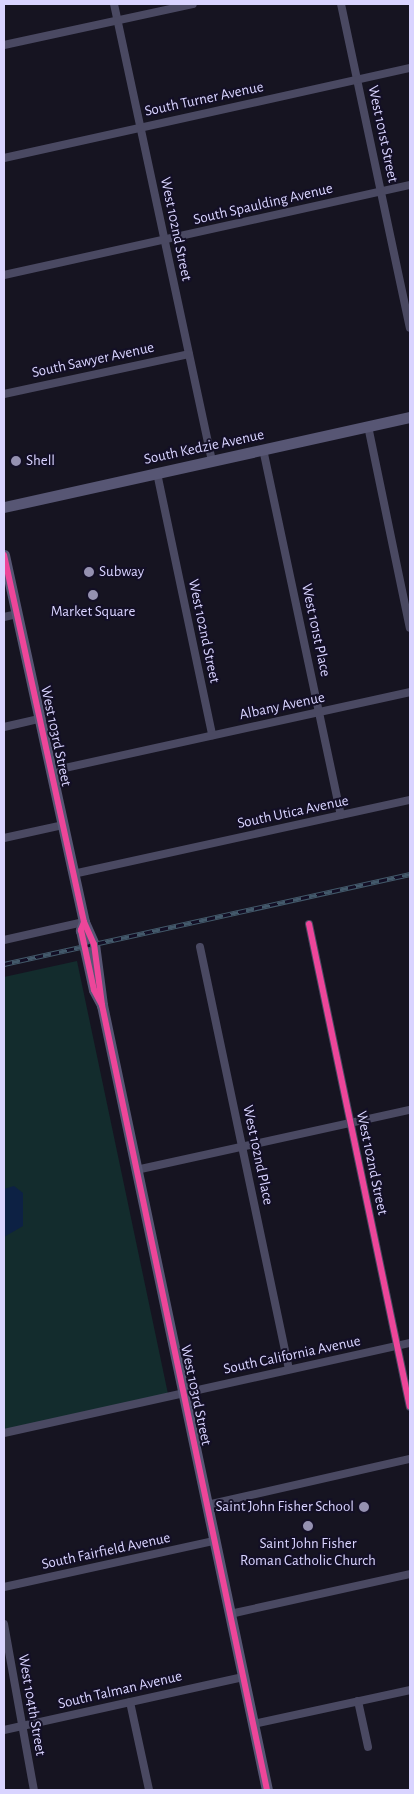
<!DOCTYPE html>
<style>
body{margin:0}
#map{position:relative;width:414px;height:1794px;overflow:hidden;background:#161421;font-family:"Alegreya Sans",sans-serif}
div>[style]{position:absolute}
.green>*{inset:0;background:#132c2d}
.water>*{inset:0;background:#0d2144}
.street>*{height:8px;margin:-4px;padding:0 4px;transform-origin:4px;border-radius:4px;background:#4a4962}
.secondary>*{height:11px;margin:-5.5px;padding:0 5.5px;transform-origin:5.5px;border-radius:5.5px;background:#575674}
.rail>*{height:4.5px;margin-top:-2.25px;transform-origin:0;background:repeating-linear-gradient(90deg,#130f26 0 8px,#43596b 0 16px);box-sizing:border-box;border-block:1px solid #43596b}
.cycleway>*{height:6px;margin:-3px;padding:0 3px;transform-origin:3px;border-radius:3px;background:#ed469a}
.dots>*{width:14px;height:14px;translate:-50% -50%;box-sizing:border-box;border:2px solid #130f26;border-radius:50%}
span{translate:-50% -50%;white-space:nowrap;text-align:center;line-height:1.15;-webkit-text-stroke:4px #130f26;paint-order:stroke}
.street-label{font-size:15px;color:#d9d4ff}
.poi-label{font-size:15px;color:#d9d4ff}
.left{translate:0 -50%;text-align:left}
.right{translate:-100% -50%;text-align:right}
.frame{position:absolute;inset:0;border:5px solid #d9d4ff;pointer-events:none}
</style>
<div id="map">
<div class="green">
<div style="clip-path:polygon(77px 961px,168px 1394px,4px 1430px,4px 977px)"></div>
</div>
<div class="water">
<div style="clip-path:polygon(14px 1186px,23px 1193px,23px 1226px,4px 1237px,4px 1189px)"></div>
</div>
<div class="street">
<div style="left:114px;top:4px;width:467px;rotate:77.9deg"></div>
<div style="left:341px;top:4px;width:331px;rotate:78deg"></div>
<div style="left:4px;top:45px;width:193px;rotate:-12.2deg"></div>
<div style="left:4px;top:158px;width:416px;rotate:-12.5deg"></div>
<div style="left:4px;top:275px;width:416px;rotate:-12.5deg"></div>
<div style="left:4px;top:394px;width:189px;rotate:-12.2deg"></div>
<div style="left:368px;top:426px;width:206px;rotate:78.3deg"></div>
<div style="left:263px;top:449px;width:374px;rotate:78deg"></div>
<div style="left:157px;top:473px;width:268px;rotate:78.1deg"></div>
<div style="left:4px;top:617px;width:13px;rotate:-13deg"></div>
<div style="left:4px;top:727px;width:36px;rotate:-13deg"></div>
<div style="left:51px;top:771px;width:368px;rotate:-12.4deg"></div>
<div style="left:4px;top:838px;width:60px;rotate:-12.4deg"></div>
<div style="left:73px;top:874px;width:345px;rotate:-12.4deg"></div>
<div style="left:309px;top:924px;width:493px;rotate:78.2deg"></div>
<div style="left:4px;top:940px;width:82px;rotate:-12.7deg"></div>
<div style="left:200px;top:947px;width:431px;rotate:78.1deg"></div>
<div style="left:136px;top:1170px;width:280px;rotate:-12.4deg"></div>
<div style="left:4px;top:1433px;width:416px;rotate:-12.5deg"></div>
<div style="left:207px;top:1505px;width:208px;rotate:-12.8deg"></div>
<div style="left:4px;top:1587px;width:215px;rotate:-12.4deg"></div>
<div style="left:230px;top:1614px;width:184px;rotate:-12.5deg"></div>
<div style="left:4px;top:1624px;width:169px;rotate:79.8deg"></div>
<div style="left:358px;top:1701px;width:47px;rotate:77.7deg"></div>
<div style="left:130px;top:1702px;width:90px;rotate:77.8deg"></div>
<div style="left:253px;top:1724px;width:161px;rotate:-12.2deg"></div>
<div style="left:4px;top:1730px;width:245px;rotate:-12.5deg"></div>
</div>
<div class="secondary">
<div style="left:4px;top:507px;width:416px;rotate:-12.5deg"></div>
<div style="left:4px;top:555px;width:376px;rotate:77.7deg"></div>
<div style="left:84px;top:922px;width:24px;rotate:66deg"></div>
<div style="left:94px;top:944px;width:62px;rotate:82.5deg"></div>
<div style="left:102px;top:1005px;width:802px;rotate:78.13deg"></div>
<div style="left:84px;top:922px;width:9px;rotate:111deg"></div>
<div style="left:81px;top:930px;width:61px;rotate:77.8deg"></div>
<div style="left:94px;top:990px;width:17px;rotate:62deg"></div>
</div>
<div class="rail">
<div style="left:4px;top:964px;width:416px;rotate:-12.5deg"></div>
</div>
<div class="cycleway">
<div style="left:4px;top:555px;width:376px;rotate:77.7deg"></div>
<div style="left:84px;top:922px;width:24px;rotate:66deg"></div>
<div style="left:94px;top:944px;width:62px;rotate:82.5deg"></div>
<div style="left:102px;top:1005px;width:802px;rotate:78.13deg"></div>
<div style="left:84px;top:922px;width:9px;rotate:111deg"></div>
<div style="left:81px;top:930px;width:61px;rotate:77.8deg"></div>
<div style="left:94px;top:990px;width:17px;rotate:62deg"></div>
<div style="left:309px;top:924px;width:493px;rotate:78.2deg"></div>
</div>
<div class="dots">
<div style="left:16px;top:461px;background:#9591b1"></div>
<div style="left:89px;top:572px;background:#9591b1"></div>
<div style="left:93px;top:595px;background:#9591b1"></div>
<div style="left:364px;top:1507px;background:#9591b1"></div>
<div style="left:308px;top:1526px;background:#9591b1"></div>
</div>
<div class="street-label">
<span style="left:204px;top:99px;rotate:-12deg">South Turner Avenue</span>
<span style="left:383px;top:134px;rotate:78deg">West 101st Street</span>
<span style="left:263px;top:204px;rotate:-13deg">South Spaulding Avenue</span>
<span style="left:176px;top:229px;rotate:78deg">West 102nd Street</span>
<span style="left:93px;top:360px;rotate:-12deg">South Sawyer Avenue</span>
<span style="left:204px;top:447px;rotate:-12deg">South Kedzie Avenue</span>
<span style="left:316px;top:630px;rotate:78deg">West 101st Place</span>
<span style="left:204px;top:631px;rotate:78deg">West 102nd Street</span>
<span style="left:282px;top:706px;rotate:-12deg">Albany Avenue</span>
<span style="left:56px;top:736px;rotate:78deg">West 103rd Street</span>
<span style="left:293px;top:812px;rotate:-12deg">South Utica Avenue</span>
<span style="left:258px;top:1155px;rotate:78deg">West 102nd Place</span>
<span style="left:372px;top:1163px;rotate:78deg">West 102nd Street</span>
<span style="left:292px;top:1355px;rotate:-12deg">South California Avenue</span>
<span style="left:196px;top:1395px;rotate:78deg">West 103rd Street</span>
<span style="left:106px;top:1551px;rotate:-12deg">South Fairfield Avenue</span>
<span style="left:120px;top:1690px;rotate:-13deg">South Talman Avenue</span>
<span style="left:32px;top:1705px;rotate:80deg">West 104th Street</span>
</div>
<div class="poi-label">
<span class="left" style="left:26px;top:461px">Shell</span>
<span class="left" style="left:99px;top:572px">Subway</span>
<span style="left:93px;top:612px">Market Square</span>
<span class="right" style="left:354px;top:1507px">Saint John Fisher School</span>
<span style="left:308px;top:1552px">Saint John Fisher<br>Roman Catholic Church</span>
</div>
<div class="frame"></div>
</div>
